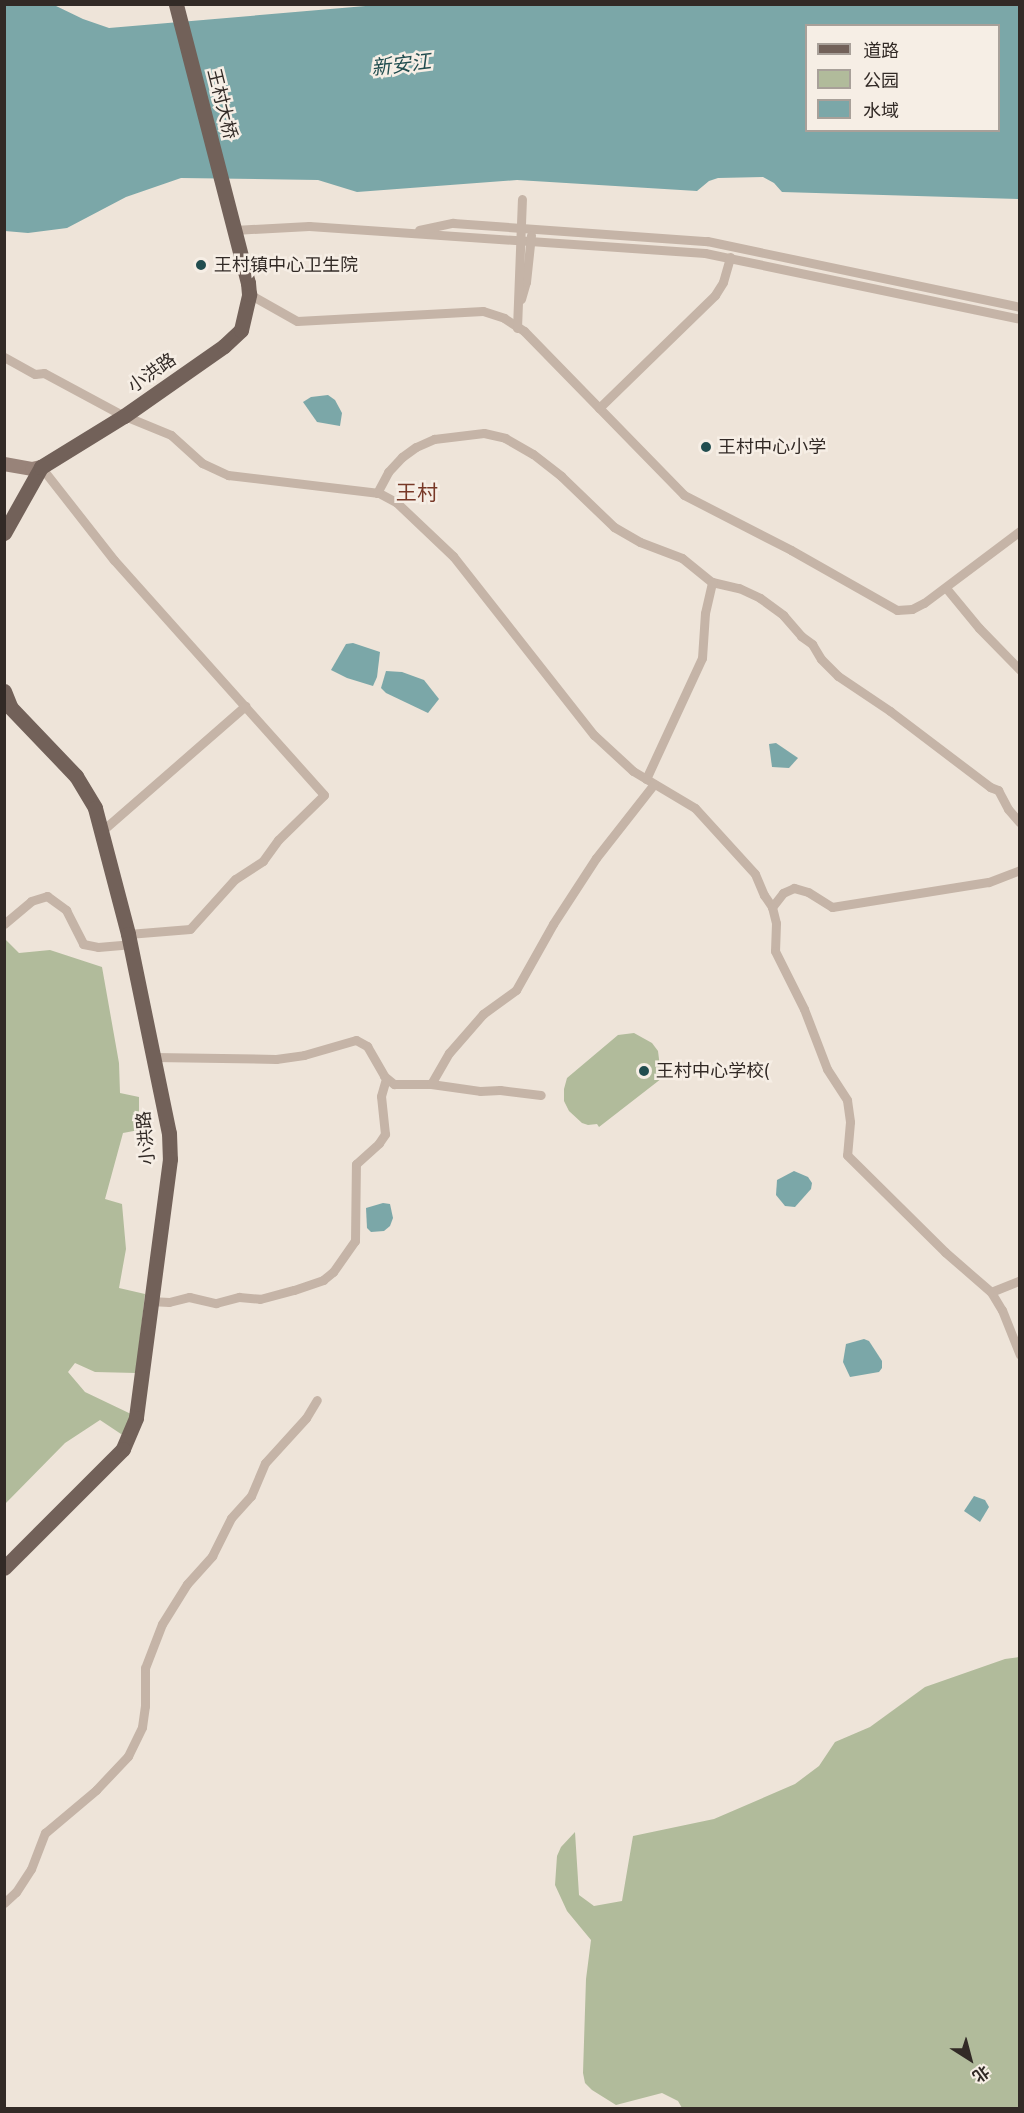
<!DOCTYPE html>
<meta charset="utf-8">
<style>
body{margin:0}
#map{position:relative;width:1024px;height:2113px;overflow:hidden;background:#eee4d9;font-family:"Public Sans","Noto Sans SC",sans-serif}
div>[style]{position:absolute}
.green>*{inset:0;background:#b1bb9b}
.water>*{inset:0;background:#7ba7a8}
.street>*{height:9px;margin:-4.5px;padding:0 4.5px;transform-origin:4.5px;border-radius:4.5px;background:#c5b4a7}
.secondary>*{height:14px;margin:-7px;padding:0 7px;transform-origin:7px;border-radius:7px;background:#988379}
.primary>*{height:15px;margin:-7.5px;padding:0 7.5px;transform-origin:7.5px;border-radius:7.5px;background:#726159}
.dots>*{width:16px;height:16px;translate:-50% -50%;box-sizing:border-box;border:3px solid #f6eee5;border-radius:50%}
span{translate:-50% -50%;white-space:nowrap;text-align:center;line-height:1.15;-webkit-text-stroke:5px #f6eee5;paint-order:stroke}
.street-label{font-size:18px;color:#322a26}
.poi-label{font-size:18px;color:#322a26}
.left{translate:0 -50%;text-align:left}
.water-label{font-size:20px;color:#214d4f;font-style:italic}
.quarter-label{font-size:21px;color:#783928}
.frame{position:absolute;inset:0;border:6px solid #322a26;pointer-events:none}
.legend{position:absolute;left:805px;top:24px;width:195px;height:108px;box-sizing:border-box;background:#f6eee5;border:2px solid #a8a099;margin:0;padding:8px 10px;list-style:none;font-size:18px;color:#322a26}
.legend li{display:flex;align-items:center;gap:12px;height:30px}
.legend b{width:30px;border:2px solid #a8a099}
.north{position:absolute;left:940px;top:2029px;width:60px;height:60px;-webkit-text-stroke:4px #f6eee5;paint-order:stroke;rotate:144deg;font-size:16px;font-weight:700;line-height:24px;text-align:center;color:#322a26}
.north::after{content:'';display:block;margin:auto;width:21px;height:27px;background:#322a26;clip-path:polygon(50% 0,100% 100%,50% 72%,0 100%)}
</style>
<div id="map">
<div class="green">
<div style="clip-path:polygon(4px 938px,19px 953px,50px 950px,102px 967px,119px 1063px,120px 1093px,139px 1097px,139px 1130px,123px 1133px,105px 1199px,122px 1204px,126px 1249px,119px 1288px,145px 1294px,136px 1373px,95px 1372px,75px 1363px,68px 1372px,85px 1392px,131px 1414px,124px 1436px,100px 1420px,65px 1443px,5px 1504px)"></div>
<div style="clip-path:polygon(634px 1033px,652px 1043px,658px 1051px,660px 1067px,666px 1075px,599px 1127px,597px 1124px,588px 1125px,582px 1123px,569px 1111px,564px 1101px,564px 1089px,567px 1078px,618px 1035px)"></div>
<div style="clip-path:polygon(1019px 1657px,1019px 2108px,682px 2108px,678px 2101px,662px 2093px,616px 2105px,592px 2090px,585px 2083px,583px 2073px,586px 1979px,591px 1940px,567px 1911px,555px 1885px,557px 1856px,561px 1847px,575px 1832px,579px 1895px,594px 1906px,622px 1901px,633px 1836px,714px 1819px,795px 1784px,819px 1766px,835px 1742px,870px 1727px,925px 1687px,1005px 1659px)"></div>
</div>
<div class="water">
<div style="clip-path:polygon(evenodd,389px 4px,1019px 5px,1019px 199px,782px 192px,774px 183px,763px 177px,718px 178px,709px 181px,697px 191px,517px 180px,357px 192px,318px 180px,181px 178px,126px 197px,67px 228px,28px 233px,5px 231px,4px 5px,54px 5px,83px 19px,109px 28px,389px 4px,806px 26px,998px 26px,998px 130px,806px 130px,806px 26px)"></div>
<div style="clip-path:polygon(328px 395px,335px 400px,342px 413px,340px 426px,317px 422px,303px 402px,311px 397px)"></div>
<div style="clip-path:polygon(353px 643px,380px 652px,377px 677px,373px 686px,347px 678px,331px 670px,346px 644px)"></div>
<div style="clip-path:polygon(386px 671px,402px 672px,424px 680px,439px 699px,428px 713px,386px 693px,381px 688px)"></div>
<div style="clip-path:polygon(776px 743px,798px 758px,789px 768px,772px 767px,769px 744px)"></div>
<div style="clip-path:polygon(794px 1171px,808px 1177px,812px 1183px,811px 1189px,795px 1207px,785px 1206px,776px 1195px,777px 1180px)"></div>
<div style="clip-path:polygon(383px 1203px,390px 1204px,393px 1218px,390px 1226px,384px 1231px,371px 1232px,367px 1228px,366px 1208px)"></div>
<div style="clip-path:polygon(864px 1339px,869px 1341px,882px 1361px,882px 1368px,879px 1372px,850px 1377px,843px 1362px,846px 1344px)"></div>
<div style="clip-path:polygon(974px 1496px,985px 1500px,989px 1507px,980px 1522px,964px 1511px)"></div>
</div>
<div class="street">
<div style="left:234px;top:230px;width:75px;rotate:-3.1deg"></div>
<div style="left:309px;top:226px;width:397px;rotate:3.9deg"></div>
<div style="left:705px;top:253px;width:322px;rotate:11.8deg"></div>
<div style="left:419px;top:230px;width:35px;rotate:-12deg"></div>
<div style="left:453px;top:223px;width:255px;rotate:4.1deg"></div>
<div style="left:707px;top:241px;width:320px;rotate:11.9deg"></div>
<div style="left:249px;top:294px;width:55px;rotate:29.4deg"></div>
<div style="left:297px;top:321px;width:186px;rotate:-3.1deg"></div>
<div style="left:483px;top:311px;width:22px;rotate:18deg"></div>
<div style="left:504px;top:318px;width:24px;rotate:33deg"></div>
<div style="left:524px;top:331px;width:229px;rotate:45.7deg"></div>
<div style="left:684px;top:495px;width:120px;rotate:27.2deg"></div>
<div style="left:791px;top:550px;width:122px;rotate:29.5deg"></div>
<div style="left:897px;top:610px;width:15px;rotate:-4deg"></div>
<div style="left:912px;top:609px;width:13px;rotate:-27deg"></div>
<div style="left:924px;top:603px;width:120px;rotate:-36.9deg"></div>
<div style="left:521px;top:299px;width:18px;rotate:-74deg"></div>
<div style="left:526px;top:282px;width:47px;rotate:-83.9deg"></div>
<div style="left:517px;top:328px;width:129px;rotate:-87.8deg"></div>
<div style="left:4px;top:357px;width:35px;rotate:29deg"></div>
<div style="left:35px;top:374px;width:9px;rotate:-6deg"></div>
<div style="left:44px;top:373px;width:86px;rotate:28.3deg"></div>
<div style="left:120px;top:414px;width:55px;rotate:22.4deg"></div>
<div style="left:171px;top:435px;width:42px;rotate:42.1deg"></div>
<div style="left:202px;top:463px;width:29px;rotate:25deg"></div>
<div style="left:228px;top:475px;width:152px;rotate:6.8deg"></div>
<div style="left:379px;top:493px;width:19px;rotate:28deg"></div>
<div style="left:396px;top:502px;width:79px;rotate:43.5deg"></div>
<div style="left:453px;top:556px;width:228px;rotate:51.8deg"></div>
<div style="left:594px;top:735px;width:53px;rotate:42.7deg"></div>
<div style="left:633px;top:771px;width:72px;rotate:30.8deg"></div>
<div style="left:695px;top:808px;width:89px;rotate:47.7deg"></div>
<div style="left:755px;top:874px;width:23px;rotate:67deg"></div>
<div style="left:764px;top:895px;width:14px;rotate:56deg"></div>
<div style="left:599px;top:408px;width:162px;rotate:-44.2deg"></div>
<div style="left:715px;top:295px;width:15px;rotate:-58deg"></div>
<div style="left:723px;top:282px;width:26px;rotate:-74deg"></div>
<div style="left:41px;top:467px;width:118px;rotate:51.9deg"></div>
<div style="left:114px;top:560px;width:315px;rotate:48.2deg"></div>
<div style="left:324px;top:795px;width:64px;rotate:135.6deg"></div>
<div style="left:278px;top:840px;width:26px;rotate:126deg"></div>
<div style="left:263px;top:861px;width:33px;rotate:147deg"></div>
<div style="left:235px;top:879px;width:67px;rotate:132deg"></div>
<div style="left:190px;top:929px;width:62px;rotate:175.4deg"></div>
<div style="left:377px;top:493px;width:24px;rotate:-62deg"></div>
<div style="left:388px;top:472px;width:21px;rotate:-47deg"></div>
<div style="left:402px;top:457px;width:17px;rotate:-36deg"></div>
<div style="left:416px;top:447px;width:20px;rotate:-24deg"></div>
<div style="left:434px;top:439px;width:50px;rotate:-6.8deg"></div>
<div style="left:484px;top:433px;width:22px;rotate:13deg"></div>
<div style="left:505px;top:438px;width:32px;rotate:30deg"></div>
<div style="left:533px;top:454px;width:36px;rotate:38deg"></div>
<div style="left:561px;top:476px;width:74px;rotate:43.9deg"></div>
<div style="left:614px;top:527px;width:30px;rotate:30deg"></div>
<div style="left:640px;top:542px;width:45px;rotate:20.9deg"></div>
<div style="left:682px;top:558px;width:38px;rotate:39deg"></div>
<div style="left:712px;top:582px;width:28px;rotate:13deg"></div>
<div style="left:739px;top:588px;width:23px;rotate:25deg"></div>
<div style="left:760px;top:598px;width:29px;rotate:36deg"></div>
<div style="left:783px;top:615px;width:28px;rotate:49deg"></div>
<div style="left:801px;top:636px;width:14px;rotate:36deg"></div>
<div style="left:812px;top:644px;width:17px;rotate:59deg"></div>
<div style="left:821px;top:659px;width:24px;rotate:45deg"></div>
<div style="left:838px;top:676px;width:63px;rotate:33.9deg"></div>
<div style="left:890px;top:711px;width:126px;rotate:37.2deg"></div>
<div style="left:990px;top:787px;width:9px;rotate:21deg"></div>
<div style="left:998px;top:790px;width:21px;rotate:62deg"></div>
<div style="left:1008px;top:809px;width:18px;rotate:49deg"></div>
<div style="left:946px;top:588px;width:52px;rotate:50.5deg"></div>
<div style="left:979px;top:628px;width:59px;rotate:45.7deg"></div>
<div style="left:646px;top:779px;width:133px;rotate:-65.2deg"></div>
<div style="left:702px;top:658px;width:45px;rotate:-86.2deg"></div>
<div style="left:705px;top:613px;width:32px;rotate:-77deg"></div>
<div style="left:103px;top:830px;width:189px;rotate:-41.1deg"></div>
<div style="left:1020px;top:870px;width:34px;rotate:159deg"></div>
<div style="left:988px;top:882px;width:158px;rotate:170.9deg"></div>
<div style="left:832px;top:907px;width:28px;rotate:-148deg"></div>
<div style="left:808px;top:892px;width:15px;rotate:-164deg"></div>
<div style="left:794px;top:888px;width:12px;rotate:156deg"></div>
<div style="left:783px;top:893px;width:18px;rotate:128deg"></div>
<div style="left:772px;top:907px;width:16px;rotate:76deg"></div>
<div style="left:776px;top:923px;width:28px;rotate:92deg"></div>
<div style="left:775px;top:951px;width:65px;rotate:63.4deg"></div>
<div style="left:804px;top:1009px;width:64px;rotate:69deg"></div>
<div style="left:827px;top:1069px;width:37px;rotate:57deg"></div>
<div style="left:847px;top:1100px;width:22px;rotate:82deg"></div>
<div style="left:850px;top:1122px;width:33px;rotate:95deg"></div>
<div style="left:847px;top:1155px;width:138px;rotate:44.7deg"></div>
<div style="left:945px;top:1252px;width:61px;rotate:41deg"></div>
<div style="left:991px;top:1292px;width:21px;rotate:59deg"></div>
<div style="left:1002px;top:1310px;width:48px;rotate:68.2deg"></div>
<div style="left:4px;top:924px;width:35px;rotate:-40deg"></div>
<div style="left:31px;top:901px;width:17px;rotate:-17deg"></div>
<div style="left:47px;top:896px;width:24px;rotate:36deg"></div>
<div style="left:66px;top:910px;width:38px;rotate:63deg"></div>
<div style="left:83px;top:944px;width:15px;rotate:11deg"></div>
<div style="left:98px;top:947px;width:32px;rotate:-5deg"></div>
<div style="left:154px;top:1057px;width:122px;rotate:0.9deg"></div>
<div style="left:276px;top:1059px;width:28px;rotate:-8deg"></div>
<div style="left:304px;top:1055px;width:54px;rotate:-16.1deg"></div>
<div style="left:356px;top:1040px;width:13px;rotate:29deg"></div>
<div style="left:367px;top:1046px;width:34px;rotate:60deg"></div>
<div style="left:384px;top:1076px;width:13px;rotate:39deg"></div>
<div style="left:394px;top:1084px;width:37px"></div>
<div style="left:431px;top:1084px;width:49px;rotate:8.1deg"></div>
<div style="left:480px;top:1091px;width:20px;rotate:-3deg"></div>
<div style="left:500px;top:1090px;width:41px;rotate:7deg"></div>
<div style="left:431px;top:1084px;width:36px;rotate:-60deg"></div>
<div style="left:449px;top:1053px;width:52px;rotate:-48.9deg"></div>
<div style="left:483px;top:1014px;width:41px;rotate:-36deg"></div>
<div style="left:516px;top:990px;width:76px;rotate:-60.7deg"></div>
<div style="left:553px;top:924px;width:79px;rotate:-56.9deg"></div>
<div style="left:596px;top:858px;width:94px;rotate:-51.9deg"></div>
<div style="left:991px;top:1292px;width:31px;rotate:-22deg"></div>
<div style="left:150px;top:1301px;width:19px;rotate:3deg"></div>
<div style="left:169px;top:1302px;width:21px;rotate:-14deg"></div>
<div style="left:189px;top:1297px;width:28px;rotate:13deg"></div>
<div style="left:216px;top:1303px;width:24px;rotate:-15deg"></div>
<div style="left:239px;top:1297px;width:21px;rotate:5deg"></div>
<div style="left:260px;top:1299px;width:35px;rotate:-15deg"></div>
<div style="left:294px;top:1290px;width:31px;rotate:-19deg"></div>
<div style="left:323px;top:1280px;width:13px;rotate:-39deg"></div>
<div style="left:333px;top:1272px;width:38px;rotate:-55deg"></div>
<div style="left:355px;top:1241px;width:77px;rotate:-89.3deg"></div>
<div style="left:356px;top:1164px;width:31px;rotate:-42deg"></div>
<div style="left:379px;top:1143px;width:11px;rotate:-56deg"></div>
<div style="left:385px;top:1134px;width:38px;rotate:-96deg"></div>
<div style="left:381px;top:1096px;width:18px;rotate:-74deg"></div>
<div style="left:4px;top:1903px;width:16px;rotate:-43deg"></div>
<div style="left:16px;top:1892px;width:27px;rotate:-57deg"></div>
<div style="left:31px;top:1869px;width:39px;rotate:-69deg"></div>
<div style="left:45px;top:1833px;width:67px;rotate:-40.1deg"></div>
<div style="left:96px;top:1790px;width:47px;rotate:-46.7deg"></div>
<div style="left:128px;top:1756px;width:32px;rotate:-64deg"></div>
<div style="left:142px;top:1727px;width:21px;rotate:-82deg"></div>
<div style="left:145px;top:1706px;width:38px;rotate:-90deg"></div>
<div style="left:145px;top:1668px;width:47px;rotate:-68.9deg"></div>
<div style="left:162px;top:1624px;width:47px;rotate:-58deg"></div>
<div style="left:187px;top:1584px;width:38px;rotate:-48deg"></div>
<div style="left:212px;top:1556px;width:42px;rotate:-63.4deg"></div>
<div style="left:231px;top:1518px;width:30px;rotate:-48deg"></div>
<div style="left:251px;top:1496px;width:36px;rotate:-67deg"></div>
<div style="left:265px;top:1463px;width:61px;rotate:-47.7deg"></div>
<div style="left:306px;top:1418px;width:21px;rotate:-59deg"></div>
</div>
<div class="secondary">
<div style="left:4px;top:464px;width:28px;rotate:10deg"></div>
<div style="left:32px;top:469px;width:9px;rotate:-13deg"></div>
</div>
<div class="primary">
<div style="left:4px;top:533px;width:76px;rotate:-60.7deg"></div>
<div style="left:41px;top:467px;width:97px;rotate:-31.6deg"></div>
<div style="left:124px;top:416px;width:122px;rotate:-35deg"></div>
<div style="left:224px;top:346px;width:23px;rotate:-43deg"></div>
<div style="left:241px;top:330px;width:37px;rotate:-77deg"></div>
<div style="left:249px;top:294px;width:11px;rotate:-95deg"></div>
<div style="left:248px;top:283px;width:288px;rotate:-104.5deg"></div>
<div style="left:4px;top:691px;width:18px;rotate:68deg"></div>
<div style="left:11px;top:708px;width:94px;rotate:46.3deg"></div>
<div style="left:76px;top:776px;width:37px;rotate:59deg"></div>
<div style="left:95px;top:808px;width:130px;rotate:75.3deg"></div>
<div style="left:128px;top:934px;width:203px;rotate:78.4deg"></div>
<div style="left:169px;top:1133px;width:26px;rotate:88deg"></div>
<div style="left:170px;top:1159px;width:261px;rotate:97.5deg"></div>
<div style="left:136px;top:1418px;width:34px;rotate:113deg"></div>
<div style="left:123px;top:1449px;width:168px;rotate:135deg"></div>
</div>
<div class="dots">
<div style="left:201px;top:265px;background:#214d4f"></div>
<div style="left:706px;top:447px;background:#214d4f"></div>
<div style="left:644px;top:1071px;background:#214d4f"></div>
</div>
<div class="street-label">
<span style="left:222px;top:104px;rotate:76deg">王村大桥</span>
<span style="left:152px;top:373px;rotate:-35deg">小洪路</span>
<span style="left:146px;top:1138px;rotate:-95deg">小洪路</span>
</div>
<div class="poi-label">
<span class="left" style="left:214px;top:265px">王村镇中心卫生院</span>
<span class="left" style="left:718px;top:447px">王村中心小学</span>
<span class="left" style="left:656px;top:1071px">王村中心学校(</span>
</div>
<div class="water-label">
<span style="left:401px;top:65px;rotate:-7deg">新安江</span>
</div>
<div class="quarter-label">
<span style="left:417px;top:493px">王村</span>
</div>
<div class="frame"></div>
<ul class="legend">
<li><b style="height:8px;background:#726159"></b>道路</li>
<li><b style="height:16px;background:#b1bb9b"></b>公园</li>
<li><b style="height:16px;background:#7ba7a8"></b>水域</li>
</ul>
<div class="north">北</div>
</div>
